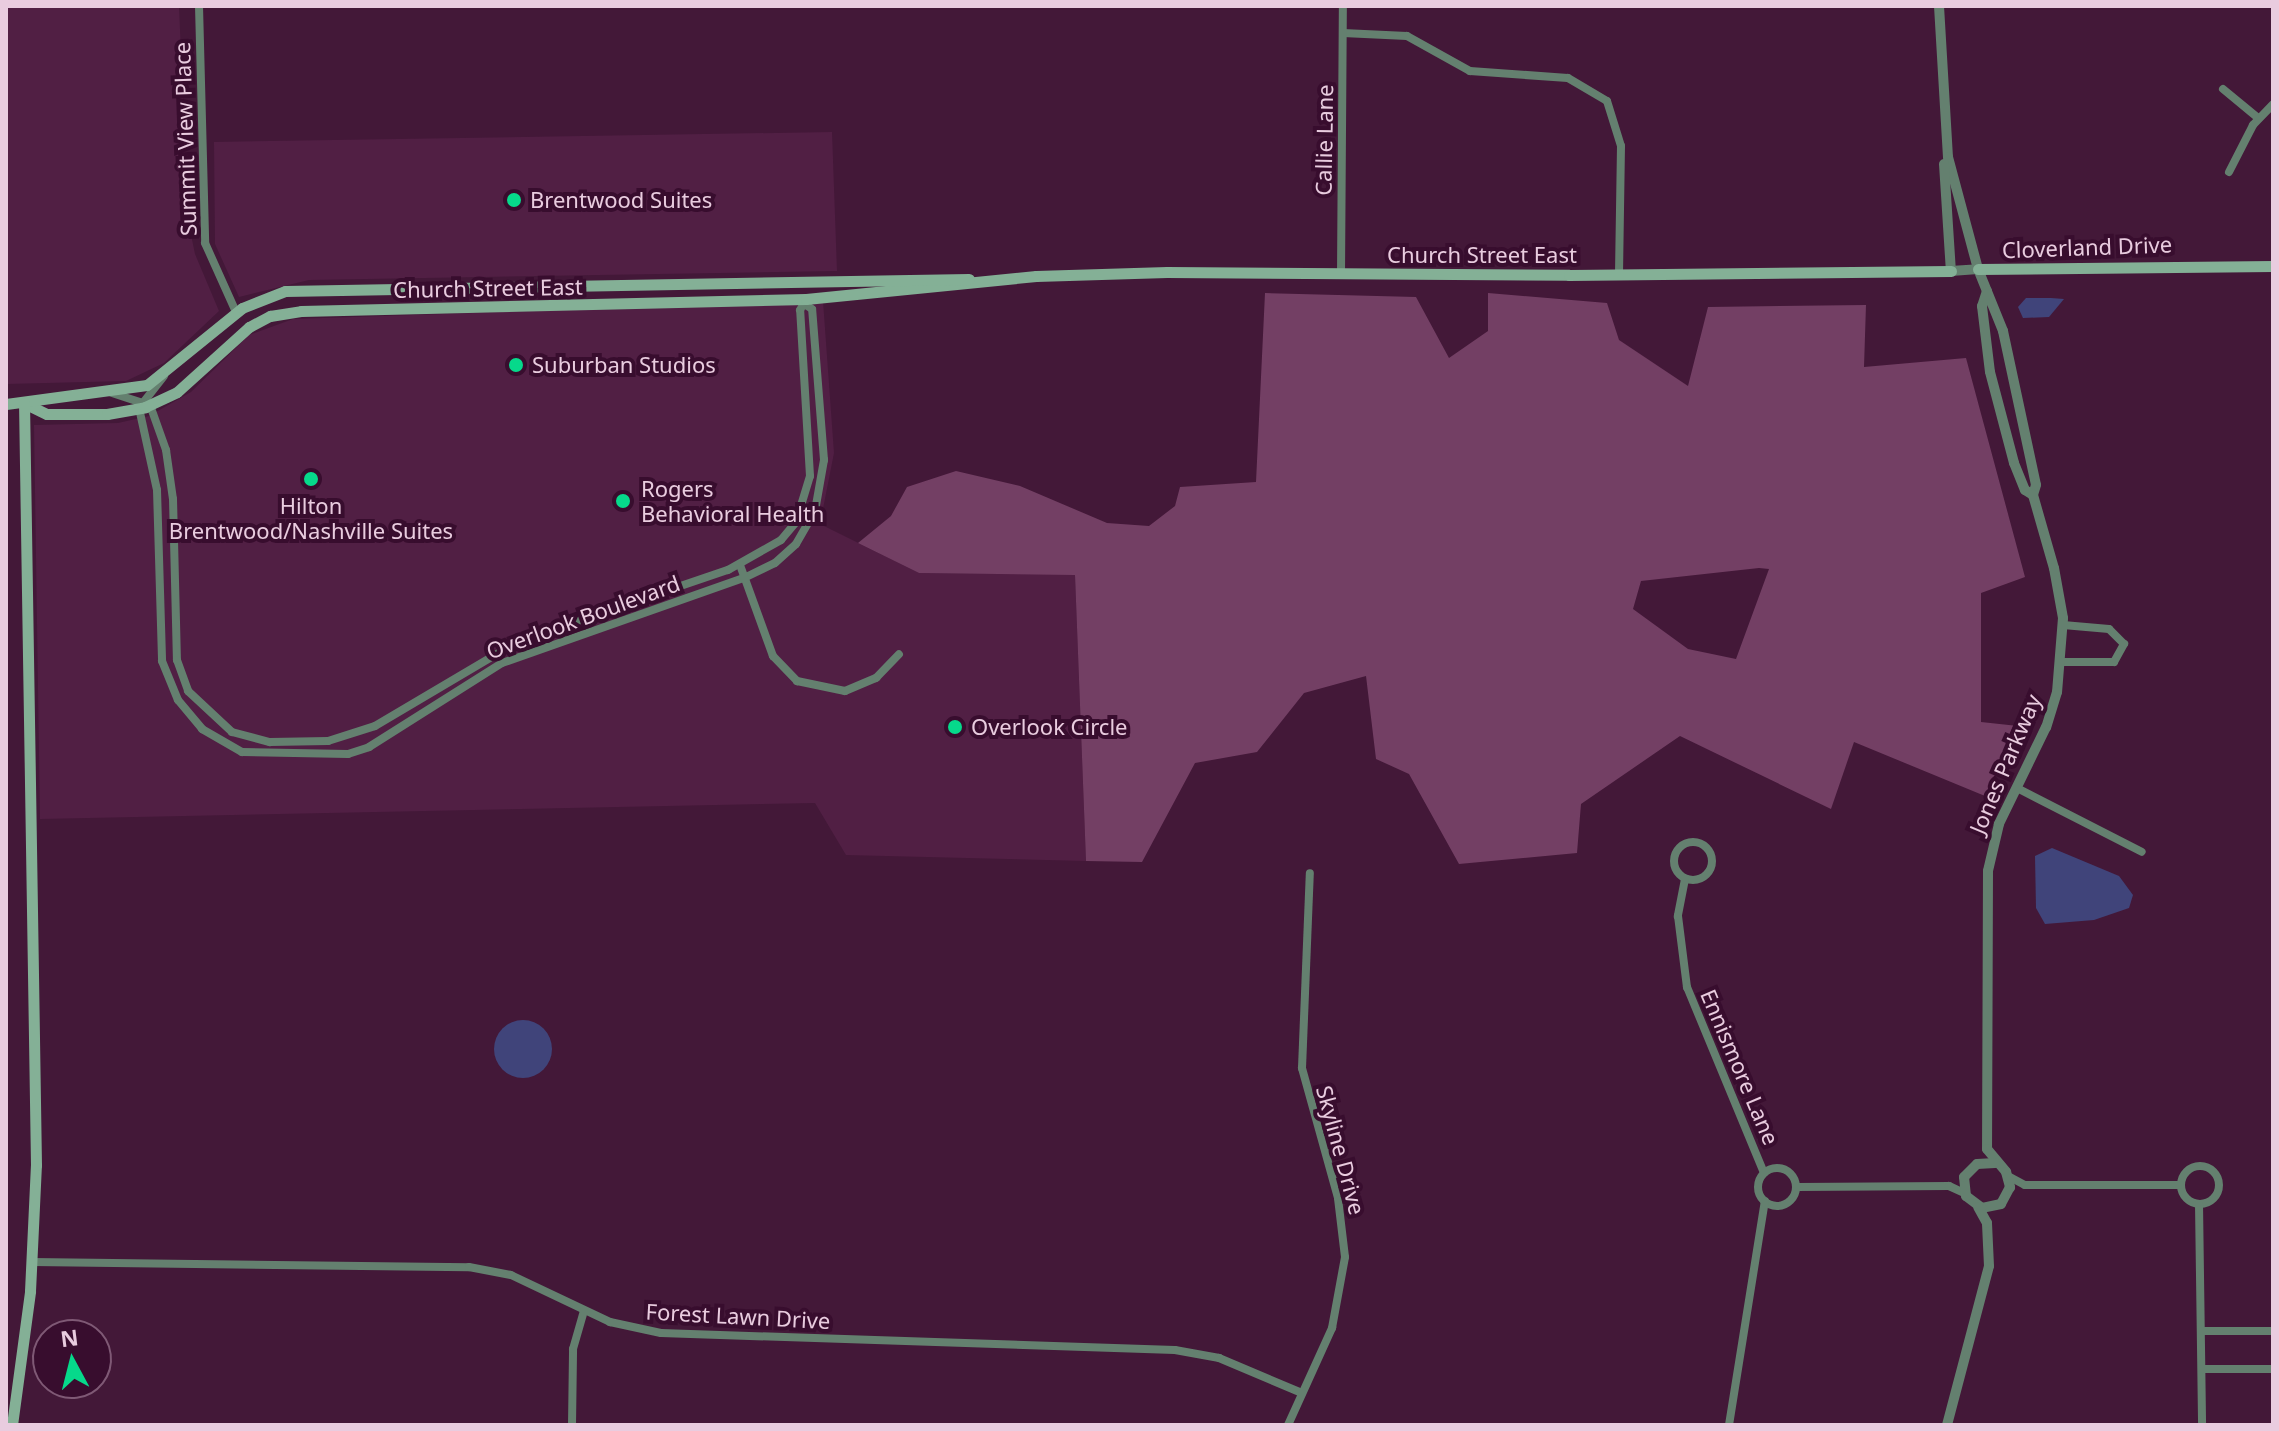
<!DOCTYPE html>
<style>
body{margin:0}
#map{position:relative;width:2279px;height:1431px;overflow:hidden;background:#431838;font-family:"Noto Sans",sans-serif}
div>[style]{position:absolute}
.built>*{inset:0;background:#511f44}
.green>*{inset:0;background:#733f64}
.water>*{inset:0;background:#40447a}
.round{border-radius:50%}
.minor>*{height:8px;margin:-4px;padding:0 4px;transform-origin:4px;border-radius:4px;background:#64806f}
.minor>.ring{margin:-4px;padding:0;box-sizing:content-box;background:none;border:8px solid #64806f;border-radius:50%}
.tertiary>*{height:10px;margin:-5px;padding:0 5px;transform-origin:5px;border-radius:5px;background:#64806f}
.secondary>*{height:11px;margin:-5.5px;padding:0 5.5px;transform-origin:5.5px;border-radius:5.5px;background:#84b096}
.dots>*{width:22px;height:22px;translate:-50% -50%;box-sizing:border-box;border:4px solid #380d2e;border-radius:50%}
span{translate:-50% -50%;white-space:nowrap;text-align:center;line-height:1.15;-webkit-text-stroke:8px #380d2e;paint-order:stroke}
.street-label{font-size:22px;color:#e9ccdf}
.poi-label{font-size:22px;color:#e9ccdf}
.left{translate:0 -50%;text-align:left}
.frame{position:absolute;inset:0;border:8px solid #e9ccdf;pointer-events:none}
.north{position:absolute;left:32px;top:1319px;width:80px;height:80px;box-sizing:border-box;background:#380d2e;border:2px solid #7f5975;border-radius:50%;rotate:353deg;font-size:22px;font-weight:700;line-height:32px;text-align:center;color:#e9ccdf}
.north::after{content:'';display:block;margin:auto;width:28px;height:36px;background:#06d98b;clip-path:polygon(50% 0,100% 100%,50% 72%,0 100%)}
</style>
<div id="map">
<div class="built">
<div style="clip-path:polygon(6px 6px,179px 6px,188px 220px,195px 254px,219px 311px,164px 363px,126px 381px,6px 384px)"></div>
<div style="clip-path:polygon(832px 132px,837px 271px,309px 280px,239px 297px,215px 244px,214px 142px)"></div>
<div style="clip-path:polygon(823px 301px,834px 453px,820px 524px,919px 573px,1075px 574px,1086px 861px,846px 855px,815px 803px,40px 819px,34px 425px,118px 423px,149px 416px,191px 392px,249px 335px,293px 319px)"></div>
</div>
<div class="green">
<div style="clip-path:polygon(evenodd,1265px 293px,1416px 297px,1449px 358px,1488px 331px,1488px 293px,1607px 303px,1619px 340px,1688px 386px,1708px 307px,1866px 305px,1864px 367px,1966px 358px,2025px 577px,1981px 593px,1981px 722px,2018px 726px,1985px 796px,1854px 742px,1831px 809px,1680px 736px,1581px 804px,1577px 853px,1459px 864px,1409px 774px,1376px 759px,1366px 676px,1304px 693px,1257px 752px,1195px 763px,1142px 862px,1086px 861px,1075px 575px,919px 573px,858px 543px,891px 516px,907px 487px,956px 471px,1020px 486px,1107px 523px,1149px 526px,1175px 506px,1180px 487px,1256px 482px,1265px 293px,1759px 568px,1769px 569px,1736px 659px,1688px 649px,1633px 609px,1641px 581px,1759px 568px)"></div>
</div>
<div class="water">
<div style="clip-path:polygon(2026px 298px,2051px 298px,2064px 299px,2049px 317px,2023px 318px,2018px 307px)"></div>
<div style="clip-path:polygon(2052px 848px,2119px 876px,2133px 895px,2129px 908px,2094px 920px,2045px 924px,2036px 908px,2035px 856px)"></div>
<div class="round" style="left:494px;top:1020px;width:58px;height:58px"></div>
</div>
<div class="minor">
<div style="left:199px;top:6px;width:237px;rotate:88.5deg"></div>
<div style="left:205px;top:243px;width:76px;rotate:65.8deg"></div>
<div style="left:1343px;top:33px;width:64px;rotate:2.7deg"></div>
<div style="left:1407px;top:36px;width:72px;rotate:29.1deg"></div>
<div style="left:1470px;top:71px;width:98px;rotate:4.1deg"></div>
<div style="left:1568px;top:78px;width:45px;rotate:30.5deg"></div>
<div style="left:1607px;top:101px;width:47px;rotate:72.7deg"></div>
<div style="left:1621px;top:146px;width:129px;rotate:90.9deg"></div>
<div style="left:2223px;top:89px;width:45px;rotate:39.6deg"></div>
<div style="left:2229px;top:172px;width:53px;rotate:-62.9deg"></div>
<div style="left:2253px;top:125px;width:29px;rotate:-46deg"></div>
<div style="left:1341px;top:274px;width:268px;rotate:-89.6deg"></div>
<div style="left:164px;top:376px;width:41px;rotate:128deg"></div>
<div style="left:139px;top:408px;width:84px;rotate:77.6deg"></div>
<div style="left:157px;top:490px;width:171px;rotate:88.3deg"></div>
<div style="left:162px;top:661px;width:42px;rotate:67.7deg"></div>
<div style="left:178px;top:700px;width:38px;rotate:50deg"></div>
<div style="left:202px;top:729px;width:46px;rotate:29.9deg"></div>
<div style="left:242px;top:752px;width:106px;rotate:1.1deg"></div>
<div style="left:348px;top:754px;width:22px;rotate:-18deg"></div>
<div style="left:369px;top:747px;width:157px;rotate:-32.3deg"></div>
<div style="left:502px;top:663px;width:256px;rotate:-19.4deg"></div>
<div style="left:744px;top:578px;width:34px;rotate:-26deg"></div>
<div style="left:775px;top:563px;width:28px;rotate:-42deg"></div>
<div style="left:796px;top:544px;width:38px;rotate:-60deg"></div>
<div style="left:815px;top:511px;width:52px;rotate:-80deg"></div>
<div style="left:824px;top:460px;width:151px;rotate:-94.5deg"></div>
<div style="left:812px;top:309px;width:7px;rotate:-146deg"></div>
<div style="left:112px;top:393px;width:40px;rotate:18deg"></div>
<div style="left:150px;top:405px;width:48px;rotate:70.4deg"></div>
<div style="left:166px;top:450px;width:49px;rotate:81.9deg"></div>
<div style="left:173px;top:499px;width:161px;rotate:88.6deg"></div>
<div style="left:177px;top:660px;width:33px;rotate:70deg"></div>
<div style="left:188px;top:691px;width:60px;rotate:43deg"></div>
<div style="left:232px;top:732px;width:39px;rotate:15deg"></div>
<div style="left:270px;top:742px;width:58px;rotate:-1deg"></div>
<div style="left:328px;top:741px;width:49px;rotate:-17.7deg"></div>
<div style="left:375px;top:726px;width:167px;rotate:-30.6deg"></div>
<div style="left:519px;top:641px;width:221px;rotate:-18.8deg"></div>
<div style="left:728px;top:570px;width:61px;rotate:-29.5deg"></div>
<div style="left:781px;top:540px;width:23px;rotate:-50deg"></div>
<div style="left:796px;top:522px;width:48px;rotate:-73.1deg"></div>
<div style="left:810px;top:476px;width:166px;rotate:-93.4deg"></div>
<div style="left:800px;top:310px;width:12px;rotate:-59deg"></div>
<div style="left:740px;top:565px;width:97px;rotate:70.1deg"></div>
<div style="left:773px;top:656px;width:35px;rotate:46deg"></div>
<div style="left:797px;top:681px;width:49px;rotate:11.8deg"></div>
<div style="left:845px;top:691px;width:34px;rotate:-23deg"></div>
<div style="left:876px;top:678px;width:33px;rotate:-46deg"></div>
<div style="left:2062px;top:662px;width:52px"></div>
<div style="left:2114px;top:662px;width:21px;rotate:-61deg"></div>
<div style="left:2124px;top:644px;width:21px;rotate:-135deg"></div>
<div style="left:2109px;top:629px;width:46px;rotate:-175deg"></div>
<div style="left:2017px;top:788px;width:140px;rotate:27.1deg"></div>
<div class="ring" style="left:1674px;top:842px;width:30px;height:30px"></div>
<div style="left:1685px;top:879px;width:38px;rotate:101deg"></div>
<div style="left:1678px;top:916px;width:72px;rotate:82.8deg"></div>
<div style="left:1687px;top:987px;width:201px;rotate:67.5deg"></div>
<div class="ring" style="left:2181px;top:1166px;width:30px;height:30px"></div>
<div class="ring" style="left:1758px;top:1168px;width:30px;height:30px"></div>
<div style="left:2008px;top:1176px;width:19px;rotate:28deg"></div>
<div style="left:2025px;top:1185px;width:155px"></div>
<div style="left:1797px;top:1187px;width:152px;rotate:-0.4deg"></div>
<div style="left:1949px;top:1186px;width:17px;rotate:25deg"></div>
<div style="left:2199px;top:1204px;width:221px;rotate:89.2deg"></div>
<div style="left:32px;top:1262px;width:437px;rotate:0.7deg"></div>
<div style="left:469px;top:1267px;width:43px;rotate:10.8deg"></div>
<div style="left:511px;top:1275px;width:110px;rotate:25.4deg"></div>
<div style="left:610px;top:1322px;width:52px;rotate:12.2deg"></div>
<div style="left:661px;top:1333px;width:514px;rotate:1.89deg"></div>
<div style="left:1175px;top:1350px;width:45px;rotate:10.3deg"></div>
<div style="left:1219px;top:1358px;width:90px;rotate:22.9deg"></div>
<div style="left:2202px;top:1331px;width:71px"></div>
<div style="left:2202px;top:1369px;width:71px"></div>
<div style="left:572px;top:1425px;width:76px;rotate:-89.2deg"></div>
<div style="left:573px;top:1349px;width:40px;rotate:-74deg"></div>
<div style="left:1288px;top:1425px;width:107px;rotate:-65.6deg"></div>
<div style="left:1332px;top:1328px;width:72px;rotate:-79.6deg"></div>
<div style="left:1345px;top:1257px;width:59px;rotate:-96.8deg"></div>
<div style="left:1338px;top:1198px;width:135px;rotate:-105.5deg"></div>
<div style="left:1302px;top:1068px;width:195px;rotate:-87.7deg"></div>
<div style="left:1729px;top:1425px;width:227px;rotate:-80.9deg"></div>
</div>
<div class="tertiary">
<div style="left:1939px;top:6px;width:151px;rotate:86.6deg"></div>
<div style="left:1948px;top:157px;width:116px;rotate:75deg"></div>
<div style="left:1978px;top:269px;width:67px;rotate:68deg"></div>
<div style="left:2003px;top:331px;width:157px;rotate:77.9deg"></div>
<div style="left:2036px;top:485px;width:10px;rotate:107deg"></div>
<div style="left:1944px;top:164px;width:107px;rotate:86.3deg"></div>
<div style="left:1951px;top:271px;width:27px;rotate:-4deg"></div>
<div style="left:1987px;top:291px;width:16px;rotate:108deg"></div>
<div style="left:1982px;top:306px;width:66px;rotate:83.1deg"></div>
<div style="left:1990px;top:372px;width:94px;rotate:75.2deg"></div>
<div style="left:2014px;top:463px;width:29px;rotate:68deg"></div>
<div style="left:2025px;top:490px;width:9px;rotate:32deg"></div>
<div style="left:2033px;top:495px;width:76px;rotate:74deg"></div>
<div style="left:2054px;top:568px;width:51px;rotate:79.8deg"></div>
<div style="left:2063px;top:618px;width:74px;rotate:94.6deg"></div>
<div style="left:2057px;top:692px;width:37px;rotate:107deg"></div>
<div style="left:2046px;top:727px;width:108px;rotate:115.9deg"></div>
<div style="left:1999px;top:824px;width:48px;rotate:103.2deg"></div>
<div style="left:1988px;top:871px;width:278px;rotate:90.2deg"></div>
<div style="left:1987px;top:1149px;width:30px;rotate:50deg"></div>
<div style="left:2006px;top:1172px;width:16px;rotate:75deg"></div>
<div style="left:2010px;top:1187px;width:19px;rotate:118deg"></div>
<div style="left:2001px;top:1204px;width:19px;rotate:168deg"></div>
<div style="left:1982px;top:1208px;width:20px;rotate:-143deg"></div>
<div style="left:1966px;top:1196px;width:19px;rotate:-96deg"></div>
<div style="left:1964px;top:1177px;width:18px;rotate:-45deg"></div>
<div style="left:1977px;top:1164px;width:18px;rotate:-3deg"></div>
<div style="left:1947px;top:1425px;width:164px;rotate:-75.2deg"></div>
<div style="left:1989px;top:1266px;width:43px;rotate:-92.7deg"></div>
<div style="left:1987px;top:1223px;width:18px;rotate:-119deg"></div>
</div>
<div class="secondary">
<div style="left:1978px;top:269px;width:295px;rotate:-0.6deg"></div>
<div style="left:24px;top:403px;width:25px;rotate:26deg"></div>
<div style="left:47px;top:414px;width:60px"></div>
<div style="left:107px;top:414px;width:39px;rotate:-10deg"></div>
<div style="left:145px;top:407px;width:35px;rotate:-25deg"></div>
<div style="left:177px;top:392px;width:97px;rotate:-42.1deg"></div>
<div style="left:249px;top:327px;width:24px;rotate:-28deg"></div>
<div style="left:270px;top:316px;width:31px;rotate:-9deg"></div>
<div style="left:301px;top:311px;width:505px;rotate:-1.36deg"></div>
<div style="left:806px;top:299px;width:231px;rotate:-5.7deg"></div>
<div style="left:1036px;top:276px;width:131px;rotate:-1.7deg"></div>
<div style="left:1167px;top:272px;width:402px;rotate:0.4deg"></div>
<div style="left:1569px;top:275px;width:382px;rotate:-0.6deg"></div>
<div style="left:6px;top:404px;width:142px;rotate:-7.7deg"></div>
<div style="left:147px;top:385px;width:122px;rotate:-39deg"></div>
<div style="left:242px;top:308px;width:46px;rotate:-21.6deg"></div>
<div style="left:285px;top:291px;width:684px;rotate:-1.01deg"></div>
<div style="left:12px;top:1425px;width:135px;rotate:-82.3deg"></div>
<div style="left:30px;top:1291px;width:126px;rotate:-87.3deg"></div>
<div style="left:36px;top:1165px;width:762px;rotate:-90.9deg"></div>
</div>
<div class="dots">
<div style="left:514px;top:200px;background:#06d98b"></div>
<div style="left:516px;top:365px;background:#06d98b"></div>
<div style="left:311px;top:479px;background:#06d98b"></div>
<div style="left:623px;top:501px;background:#06d98b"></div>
<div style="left:955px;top:727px;background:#06d98b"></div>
</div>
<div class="street-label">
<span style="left:185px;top:139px;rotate:-92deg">Summit View Place</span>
<span style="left:1324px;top:140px;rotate:-89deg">Callie Lane</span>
<span style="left:2087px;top:247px;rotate:-2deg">Cloverland Drive</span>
<span style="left:1482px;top:255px">Church Street East</span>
<span style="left:488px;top:288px;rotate:-1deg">Church Street East</span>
<span style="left:583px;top:617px;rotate:-20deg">Overlook Boulevard</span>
<span style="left:2005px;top:764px;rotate:-67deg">Jones Parkway</span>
<span style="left:1740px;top:1067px;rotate:67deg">Ennismore Lane</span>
<span style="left:1341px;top:1150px;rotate:75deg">Skyline Drive</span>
<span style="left:738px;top:1316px;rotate:3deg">Forest Lawn Drive</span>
</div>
<div class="poi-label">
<span class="left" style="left:530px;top:200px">Brentwood Suites</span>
<span class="left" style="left:532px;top:365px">Suburban Studios</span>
<span class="left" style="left:641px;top:501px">Rogers<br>Behavioral Health</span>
<span style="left:311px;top:518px">Hilton<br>Brentwood/Nashville Suites</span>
<span class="left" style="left:971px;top:727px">Overlook Circle</span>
</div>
<div class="frame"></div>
<div class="north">N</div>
</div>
